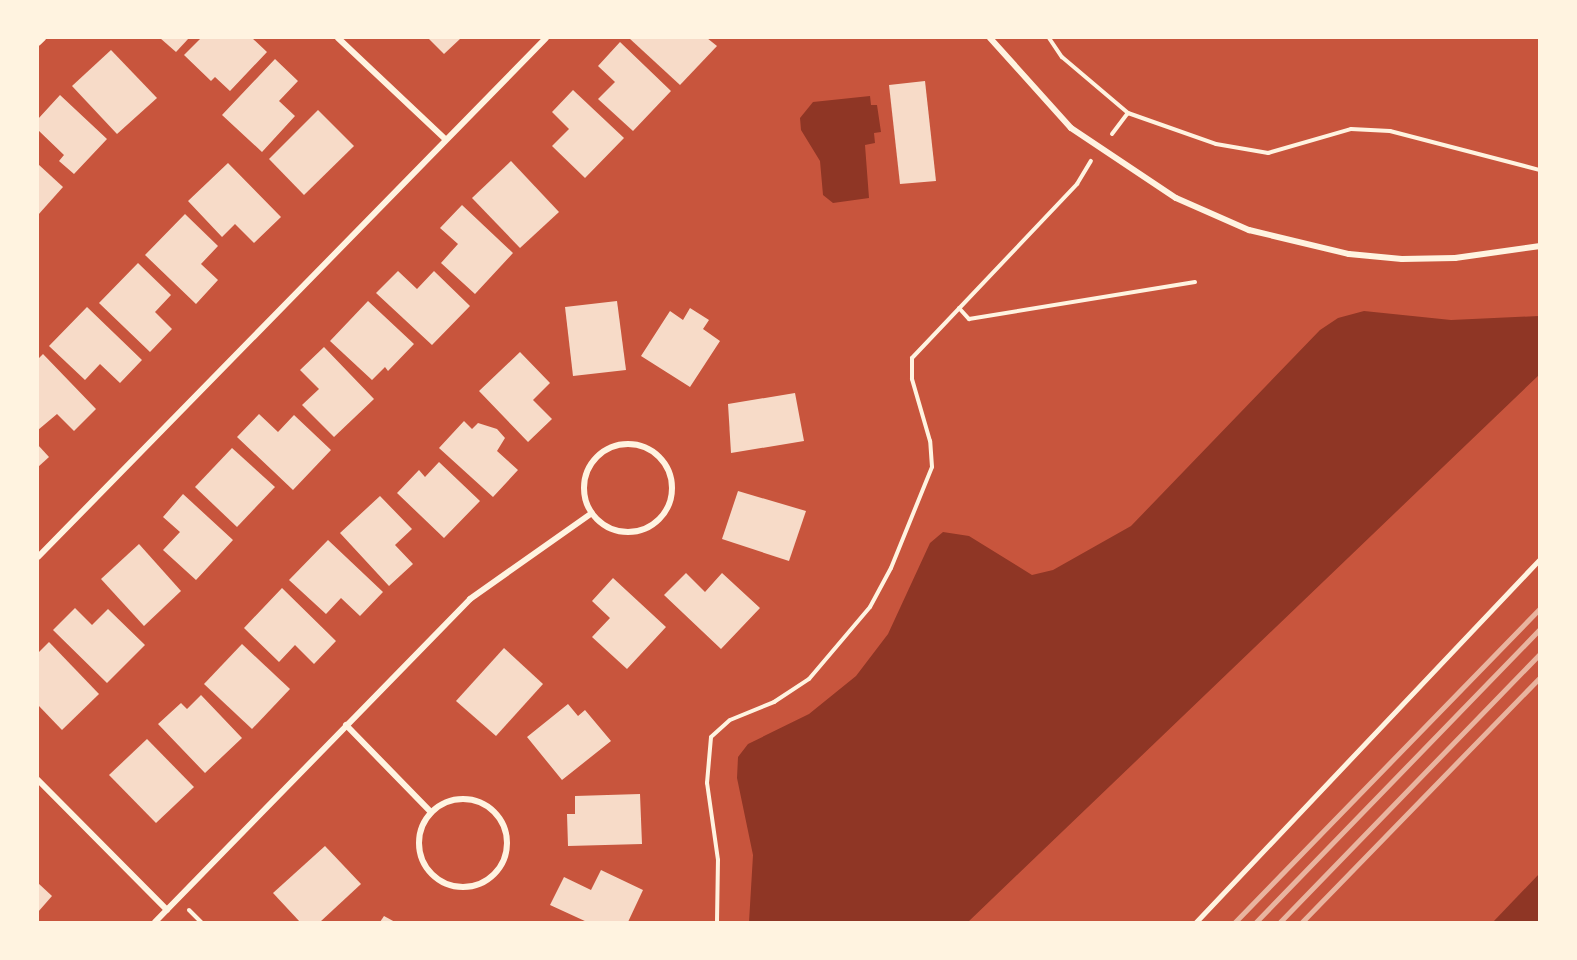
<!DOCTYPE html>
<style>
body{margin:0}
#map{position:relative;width:1577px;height:960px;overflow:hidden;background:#c8553d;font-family:"Fira Sans",sans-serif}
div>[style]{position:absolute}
.water>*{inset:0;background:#8f3625}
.building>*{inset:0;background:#f7dbc8}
.path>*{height:4px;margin:-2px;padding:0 2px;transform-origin:2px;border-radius:2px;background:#fff3e0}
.service>*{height:4.5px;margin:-2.25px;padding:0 2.25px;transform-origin:2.25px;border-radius:2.25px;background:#fff3e0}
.minor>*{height:6px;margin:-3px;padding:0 3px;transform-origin:3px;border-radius:3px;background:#fff3e0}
.minor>.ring{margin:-3px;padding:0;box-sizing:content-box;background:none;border:6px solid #fff3e0;border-radius:50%}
.rail>*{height:4.5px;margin:-2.25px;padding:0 2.25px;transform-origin:2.25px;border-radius:2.25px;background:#e9b49f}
span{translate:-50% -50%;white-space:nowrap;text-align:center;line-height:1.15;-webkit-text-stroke:5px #fff3e0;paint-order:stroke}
.frame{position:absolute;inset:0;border:39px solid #fff3e0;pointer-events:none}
</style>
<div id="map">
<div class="water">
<div style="clip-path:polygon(870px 96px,871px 105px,877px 105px,881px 132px,874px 133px,875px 143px,865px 145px,869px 198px,833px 203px,823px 195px,820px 161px,801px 130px,800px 118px,813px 102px)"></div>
<div style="clip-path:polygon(1364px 311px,1451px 320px,1539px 316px,1539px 375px,968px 922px,749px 922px,753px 855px,737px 778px,738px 757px,748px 744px,809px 714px,856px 676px,888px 634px,930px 543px,943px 532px,969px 536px,1032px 575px,1053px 570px,1131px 526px,1320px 330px,1338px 318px)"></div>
<div style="clip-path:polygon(1539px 874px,1539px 922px,1493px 922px)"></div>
</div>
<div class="building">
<div style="clip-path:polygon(160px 38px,189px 38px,176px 52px)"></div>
<div style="clip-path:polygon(201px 38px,252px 38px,267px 52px,230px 91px,215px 77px,211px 81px,184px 55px)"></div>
<div style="clip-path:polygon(428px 38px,461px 38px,444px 54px)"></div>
<div style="clip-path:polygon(629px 38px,707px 38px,717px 46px,680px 85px)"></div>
<div style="clip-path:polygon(620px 42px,671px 91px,633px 131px,598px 99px,615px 82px,598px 66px)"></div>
<div style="clip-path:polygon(111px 50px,157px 98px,117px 134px,72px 86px)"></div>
<div style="clip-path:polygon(275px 59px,298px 81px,279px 101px,295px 116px,262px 152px,222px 115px)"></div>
<div style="clip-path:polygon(925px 81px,936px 181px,900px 184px,889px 85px)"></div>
<div style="clip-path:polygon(573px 90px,624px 138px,585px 178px,552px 146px,569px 129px,552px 112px)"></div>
<div style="clip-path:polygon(60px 95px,107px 139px,74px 174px,59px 161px,64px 155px,38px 130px,38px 119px)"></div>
<div style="clip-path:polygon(318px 110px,354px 146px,304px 195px,269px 159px)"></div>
<div style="clip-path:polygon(511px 161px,559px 212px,520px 248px,472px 198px)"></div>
<div style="clip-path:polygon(228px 163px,281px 217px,254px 243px,235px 224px,222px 237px,188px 201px)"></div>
<div style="clip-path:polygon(38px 164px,63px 187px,38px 215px)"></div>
<div style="clip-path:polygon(462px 205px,513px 253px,475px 294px,441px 263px,458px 244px,440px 228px)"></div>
<div style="clip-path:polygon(185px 214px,218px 246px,201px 264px,218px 280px,196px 304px,145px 255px)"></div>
<div style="clip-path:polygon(138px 263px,171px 295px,155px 312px,172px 329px,150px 352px,99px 303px)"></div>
<div style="clip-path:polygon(398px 271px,417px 289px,434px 271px,470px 306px,432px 345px,376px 293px)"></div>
<div style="clip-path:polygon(368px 301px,414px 344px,388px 371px,385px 367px,372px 380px,330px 341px)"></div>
<div style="clip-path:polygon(617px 301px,626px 370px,573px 376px,565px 307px)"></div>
<div style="clip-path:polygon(87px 307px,142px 360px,120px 383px,100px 364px,85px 380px,49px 346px)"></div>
<div style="clip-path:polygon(690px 308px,709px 320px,703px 329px,720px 341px,690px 387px,641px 356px,670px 311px,683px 320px)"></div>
<div style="clip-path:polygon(324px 347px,374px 399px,334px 437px,302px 405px,319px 389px,300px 370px)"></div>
<div style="clip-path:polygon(520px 352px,550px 383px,533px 400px,552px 419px,528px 442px,479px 391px)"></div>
<div style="clip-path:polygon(43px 354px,96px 409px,74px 431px,57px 414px,38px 430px,38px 359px)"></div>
<div style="clip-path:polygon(795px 393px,804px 441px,731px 453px,728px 404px)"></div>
<div style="clip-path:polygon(259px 414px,278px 432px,294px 415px,331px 450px,293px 490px,237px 437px)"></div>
<div style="clip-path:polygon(464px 421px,472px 429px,478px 423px,497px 429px,505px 438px,497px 451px,518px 470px,493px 497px,439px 448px)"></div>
<div style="clip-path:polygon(38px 445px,49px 457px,38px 467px)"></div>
<div style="clip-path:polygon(232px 448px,275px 487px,237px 527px,195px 487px)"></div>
<div style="clip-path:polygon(439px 462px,480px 501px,444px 538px,397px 493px,419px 470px,425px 477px)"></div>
<div style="clip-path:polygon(738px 491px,806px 511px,789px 561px,722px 539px)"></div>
<div style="clip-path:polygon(183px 494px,233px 540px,196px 580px,163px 550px,180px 532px,163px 517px)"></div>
<div style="clip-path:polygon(380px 496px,412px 529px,395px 545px,413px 564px,389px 586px,340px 533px)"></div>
<div style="clip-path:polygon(328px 540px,383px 592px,360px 616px,341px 598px,326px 614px,289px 580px)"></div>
<div style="clip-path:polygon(139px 544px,181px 591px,144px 626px,101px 579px)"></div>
<div style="clip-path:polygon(686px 573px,705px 592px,722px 573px,760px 608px,721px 649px,664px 595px)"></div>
<div style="clip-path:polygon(613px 578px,666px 627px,627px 669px,592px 637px,610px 618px,592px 601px)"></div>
<div style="clip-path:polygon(282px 588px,336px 641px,314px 664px,295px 645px,279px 662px,244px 628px)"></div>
<div style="clip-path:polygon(75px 608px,92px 625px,108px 609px,145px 645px,107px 683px,53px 630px)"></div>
<div style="clip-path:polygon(49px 642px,99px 694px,62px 730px,38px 705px,38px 653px)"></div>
<div style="clip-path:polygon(242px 644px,290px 689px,252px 729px,204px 684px)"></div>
<div style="clip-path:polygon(504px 648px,543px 684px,496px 736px,456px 701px)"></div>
<div style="clip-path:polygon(201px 695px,242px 738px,205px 773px,158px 724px,181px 703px,187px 709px)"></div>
<div style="clip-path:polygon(568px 704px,578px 716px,585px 710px,611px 741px,562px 780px,527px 737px)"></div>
<div style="clip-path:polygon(147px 739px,194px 787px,156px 823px,109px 775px)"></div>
<div style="clip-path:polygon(640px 794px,642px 844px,568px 846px,567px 814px,575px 814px,575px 796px)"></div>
<div style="clip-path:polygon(325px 846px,361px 884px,320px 922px,300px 922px,273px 893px)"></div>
<div style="clip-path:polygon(601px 870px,643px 890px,628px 922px,587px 922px,550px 905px,564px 877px,591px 890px)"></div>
<div style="clip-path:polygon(38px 883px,52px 896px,38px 912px)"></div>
<div style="clip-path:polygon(384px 916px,395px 922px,380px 922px)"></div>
</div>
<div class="path">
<div style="left:1049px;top:38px;width:23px;rotate:56deg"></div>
<div style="left:1062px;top:57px;width:87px;rotate:40.3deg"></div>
<div style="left:1128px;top:113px;width:93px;rotate:19.4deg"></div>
<div style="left:1216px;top:144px;width:53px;rotate:9.8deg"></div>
<div style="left:1268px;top:153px;width:86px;rotate:-16.1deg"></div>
<div style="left:1351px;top:129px;width:39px;rotate:3deg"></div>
<div style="left:1390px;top:131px;width:155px;rotate:14.6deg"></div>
<div style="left:1112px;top:134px;width:26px;rotate:-53deg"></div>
<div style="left:959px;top:308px;width:15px;rotate:48deg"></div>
<div style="left:969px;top:319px;width:229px;rotate:-9.3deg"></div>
<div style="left:189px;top:910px;width:17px;rotate:45deg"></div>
<div style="left:717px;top:922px;width:62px;rotate:-89.1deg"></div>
<div style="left:718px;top:860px;width:78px;rotate:-98.1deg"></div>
<div style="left:707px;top:783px;width:46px;rotate:-85deg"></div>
<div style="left:711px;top:737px;width:25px;rotate:-42deg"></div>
<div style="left:730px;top:720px;width:48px;rotate:-22.2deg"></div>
<div style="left:774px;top:702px;width:42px;rotate:-33.3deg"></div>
<div style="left:809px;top:679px;width:94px;rotate:-49.7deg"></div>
<div style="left:870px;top:607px;width:44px;rotate:-61.7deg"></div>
<div style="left:891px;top:568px;width:109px;rotate:-67.9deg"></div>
<div style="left:932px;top:467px;width:26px;rotate:-94deg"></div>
<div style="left:930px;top:441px;width:65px;rotate:-106.2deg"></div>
<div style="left:912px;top:379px;width:21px;rotate:-90deg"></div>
<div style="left:912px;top:358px;width:240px;rotate:-46.5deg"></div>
<div style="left:1077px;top:184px;width:27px;rotate:-59deg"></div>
</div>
<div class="service">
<div style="left:1196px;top:922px;width:500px;rotate:-46.54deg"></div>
</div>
<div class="minor">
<div style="left:338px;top:38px;width:147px;rotate:43.3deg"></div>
<div style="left:990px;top:38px;width:121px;rotate:48deg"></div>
<div style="left:1071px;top:128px;width:126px;rotate:33.7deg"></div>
<div style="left:1176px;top:198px;width:80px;rotate:23.7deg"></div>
<div style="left:1249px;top:230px;width:103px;rotate:13.5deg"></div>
<div style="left:1349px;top:254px;width:53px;rotate:5.4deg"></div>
<div style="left:1402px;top:259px;width:53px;rotate:-1.1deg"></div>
<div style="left:1455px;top:258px;width:86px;rotate:-8deg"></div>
<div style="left:38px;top:43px;width:7px;rotate:-45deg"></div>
<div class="ring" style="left:584px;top:444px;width:82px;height:82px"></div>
<div style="left:38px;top:557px;width:726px;rotate:-45.61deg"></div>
<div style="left:346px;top:725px;width:122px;rotate:45.7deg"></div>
<div style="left:38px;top:780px;width:183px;rotate:45.2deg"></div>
<div class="ring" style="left:419px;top:799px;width:82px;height:82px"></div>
<div style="left:155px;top:922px;width:451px;rotate:-45.7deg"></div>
<div style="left:470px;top:599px;width:149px;rotate:-35.2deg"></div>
</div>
<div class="rail">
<div style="left:1235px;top:922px;width:438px;rotate:-45.8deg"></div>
<div style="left:1256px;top:922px;width:408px;rotate:-45.9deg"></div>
<div style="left:1280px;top:922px;width:373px;rotate:-45.9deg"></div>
<div style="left:1302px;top:922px;width:342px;rotate:-45.8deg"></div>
</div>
<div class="frame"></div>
</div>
